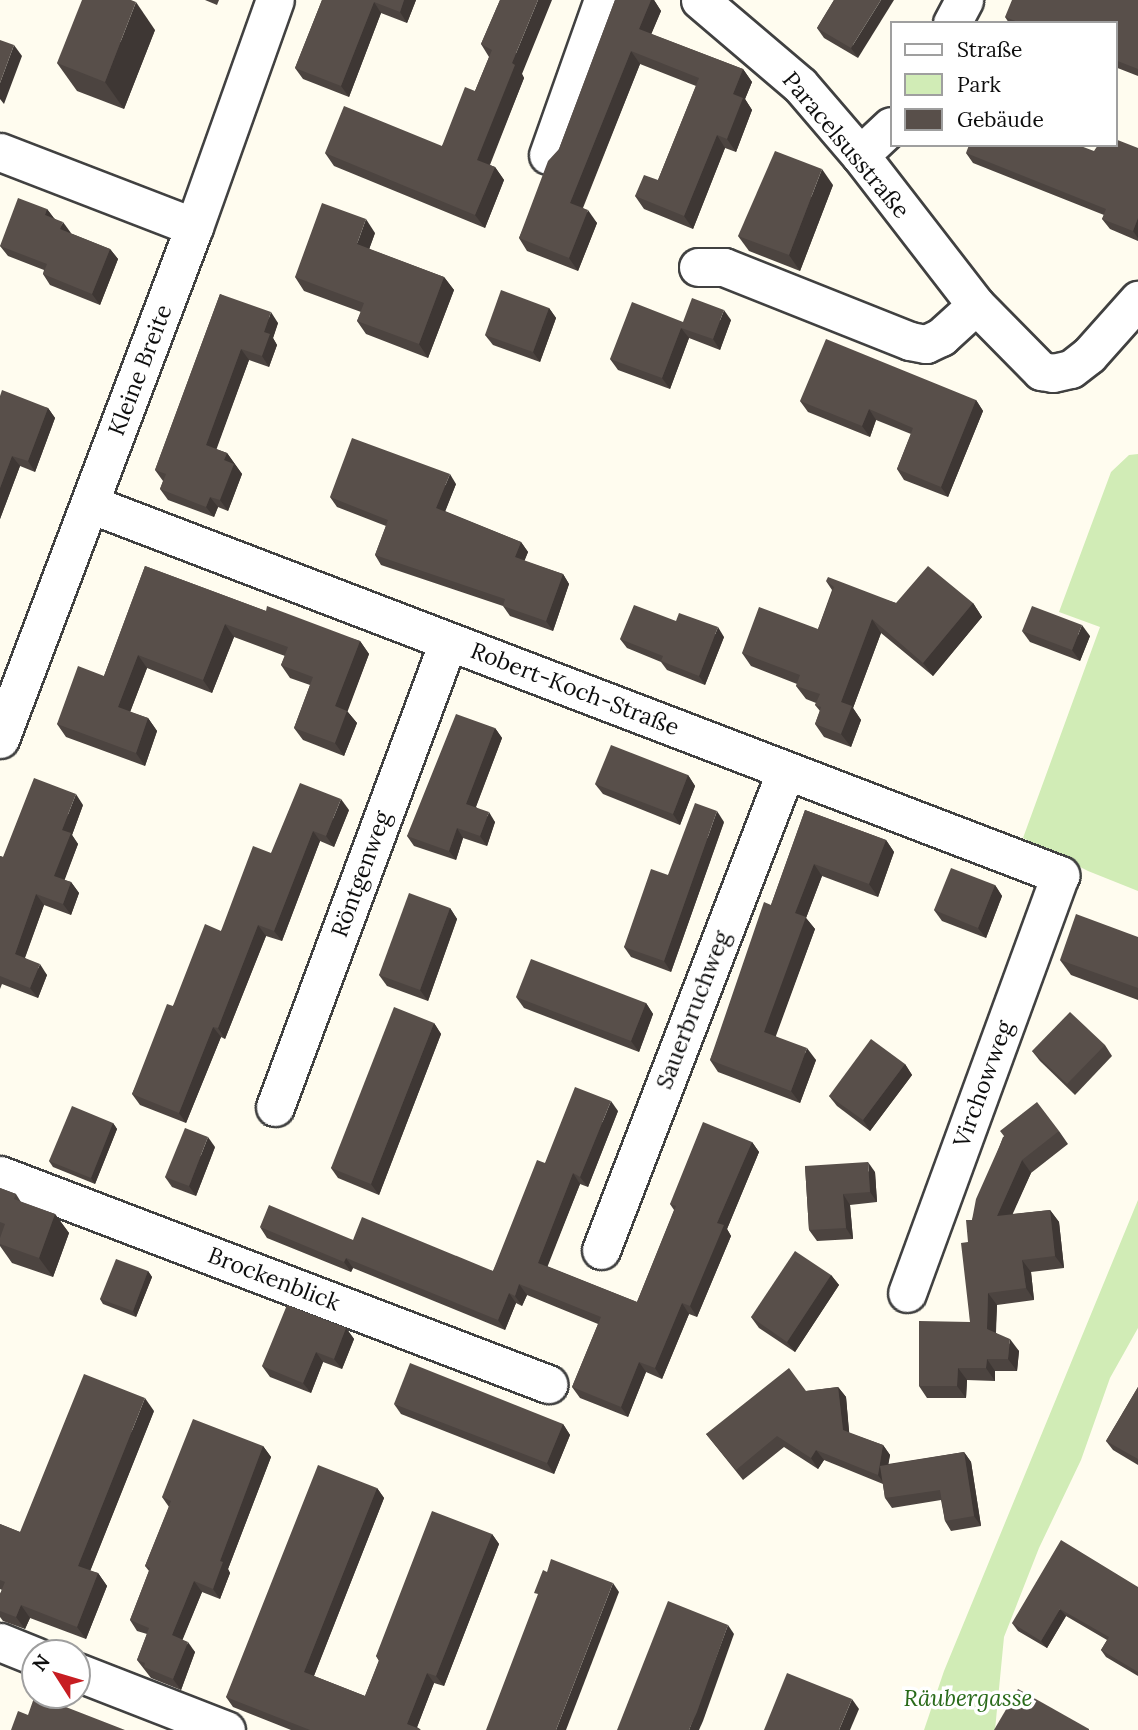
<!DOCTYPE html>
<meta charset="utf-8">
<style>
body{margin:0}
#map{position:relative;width:1138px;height:1730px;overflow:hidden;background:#fffcef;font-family:Lora,serif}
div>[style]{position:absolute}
.green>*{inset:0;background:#d1ecb6}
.roads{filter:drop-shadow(2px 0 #414141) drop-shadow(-2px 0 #414141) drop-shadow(0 2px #414141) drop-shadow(0 -2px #414141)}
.minor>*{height:37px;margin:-18.5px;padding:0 18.5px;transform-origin:18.5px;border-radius:18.5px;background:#fff}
.wall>*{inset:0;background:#4c4440}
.shaded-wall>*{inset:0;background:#3e3734}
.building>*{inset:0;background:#584f4a}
span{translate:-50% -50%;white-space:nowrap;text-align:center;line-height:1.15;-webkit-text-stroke:7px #fff;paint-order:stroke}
.street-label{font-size:23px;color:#0e0e0e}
.park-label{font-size:23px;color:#296a1a;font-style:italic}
.legend{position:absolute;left:890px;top:21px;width:228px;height:126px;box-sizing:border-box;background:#fff;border:2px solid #9f9f9f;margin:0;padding:9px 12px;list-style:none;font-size:21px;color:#0e0e0e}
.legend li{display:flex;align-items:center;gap:14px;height:35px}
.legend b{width:35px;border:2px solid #9f9f9f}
.north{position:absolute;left:21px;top:1639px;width:70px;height:70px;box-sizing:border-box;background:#fff;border:2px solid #9f9f9f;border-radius:50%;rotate:307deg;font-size:19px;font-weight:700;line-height:28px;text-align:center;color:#0e0e0e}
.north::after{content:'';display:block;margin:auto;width:24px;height:32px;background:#c71d22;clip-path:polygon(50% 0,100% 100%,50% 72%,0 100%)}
</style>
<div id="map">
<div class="green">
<div style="clip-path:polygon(1138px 454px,1138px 891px,1088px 871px,1023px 838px,1100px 627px,1059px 612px,1111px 472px,1129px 455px)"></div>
<div style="clip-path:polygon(1138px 1200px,1138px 1328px,1110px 1378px,1081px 1460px,1039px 1548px,1004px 1637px,995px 1730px,924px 1730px,944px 1671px)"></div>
</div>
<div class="roads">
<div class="minor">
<div style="left:700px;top:0;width:131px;rotate:40.4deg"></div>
<div style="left:800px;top:85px;width:92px;rotate:49.4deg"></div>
<div style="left:860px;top:155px;width:190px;rotate:52.3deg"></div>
<div style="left:976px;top:305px;width:93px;rotate:45.4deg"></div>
<div style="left:1041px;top:371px;width:12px;rotate:9deg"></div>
<div style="left:1053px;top:373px;width:18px;rotate:-13deg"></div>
<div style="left:1071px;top:369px;width:23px;rotate:-38deg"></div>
<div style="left:1089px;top:355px;width:74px;rotate:-48.3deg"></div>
<div style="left:952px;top:23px;width:26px;rotate:-62deg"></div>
<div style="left:0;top:152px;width:208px;rotate:21.1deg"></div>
<div style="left:548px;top:155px;width:164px;rotate:-70.5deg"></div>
<div style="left:860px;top:155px;width:42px;rotate:-43.1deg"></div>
<div style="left:698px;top:267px;width:26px"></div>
<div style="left:724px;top:267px;width:200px;rotate:21.7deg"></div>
<div style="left:910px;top:341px;width:16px;rotate:11deg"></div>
<div style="left:926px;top:344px;width:17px;rotate:-25deg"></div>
<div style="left:941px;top:337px;width:47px;rotate:-42.4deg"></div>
<div style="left:90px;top:504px;width:1039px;rotate:20.93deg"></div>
<div style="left:1060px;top:875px;width:445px;rotate:110.1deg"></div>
<div style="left:0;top:739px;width:548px;rotate:-69.25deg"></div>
<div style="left:194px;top:227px;width:241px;rotate:-70.4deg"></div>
<div style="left:275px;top:1107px;width:497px;rotate:-69.6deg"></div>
<div style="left:0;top:1175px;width:587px;rotate:20.88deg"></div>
<div style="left:601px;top:1250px;width:514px;rotate:-68.92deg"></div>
<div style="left:0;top:1642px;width:38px;rotate:22deg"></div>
<div style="left:77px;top:1672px;width:160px;rotate:21.3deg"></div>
</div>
</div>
<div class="wall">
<div style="clip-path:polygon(205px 0,219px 0,217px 5px)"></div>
<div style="clip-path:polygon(322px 0,416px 0,407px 23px,381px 13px,349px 97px,303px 79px,295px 68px)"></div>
<div style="clip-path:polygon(500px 0,522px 74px,524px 78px,490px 165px,495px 167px,504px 180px,485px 228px,334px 166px,325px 153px,442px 146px,475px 91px,489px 57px,481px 44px)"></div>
<div style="clip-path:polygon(615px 0,654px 0,661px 11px,651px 34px,743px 69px,752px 82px,745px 99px,752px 110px,736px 152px,725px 148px,693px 229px,644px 209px,635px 196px,658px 180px,696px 86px,640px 64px,583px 208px,597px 223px,578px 271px,527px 251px,519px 238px,559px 149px)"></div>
<div style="clip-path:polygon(834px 0,858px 58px,824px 38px,817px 28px)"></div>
<div style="clip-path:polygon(1138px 0,1138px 76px,1115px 67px,1115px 23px,1009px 23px,1005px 17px)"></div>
<div style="clip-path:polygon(155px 30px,124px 109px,77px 91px,57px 63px)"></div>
<div style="clip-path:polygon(1138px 148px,1138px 241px,1110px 229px,1102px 219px,1104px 215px,973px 163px,966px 153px,1094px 151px)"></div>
<div style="clip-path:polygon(833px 185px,800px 271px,749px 251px,738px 236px)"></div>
<div style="clip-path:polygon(47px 209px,54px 218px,70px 233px,110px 249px,118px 259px,100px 305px,50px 285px,43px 274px,44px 270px,8px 256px,0 246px)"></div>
<div style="clip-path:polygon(375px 233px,369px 249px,444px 277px,454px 290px,428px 358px,366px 334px,357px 321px,361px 312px,304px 291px,295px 277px)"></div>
<div style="clip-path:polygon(220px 294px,278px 323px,273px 338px,277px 345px,269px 367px,249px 360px,216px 449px,227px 453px,242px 474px,228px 511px,218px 507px,214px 517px,168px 500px,160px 489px,163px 481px,155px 470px)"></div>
<div style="clip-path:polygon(549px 308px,556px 318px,540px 362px,493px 345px,485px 335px)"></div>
<div style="clip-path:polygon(731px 320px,720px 350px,689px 338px,670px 389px,618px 370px,610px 359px,683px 322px)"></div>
<div style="clip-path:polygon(0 396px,48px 408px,55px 418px,35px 472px,20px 466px,0 519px)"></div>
<div style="clip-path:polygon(976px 400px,983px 411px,948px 497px,904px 480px,897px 469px,911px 434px,876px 420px,870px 437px,808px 412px,800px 401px)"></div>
<div style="clip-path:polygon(456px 484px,445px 511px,521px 542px,528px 552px,524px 561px,563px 574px,569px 584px,553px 631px,510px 616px,503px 606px,381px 565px,375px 555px,386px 526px,337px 507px,330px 497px)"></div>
<div style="clip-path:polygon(145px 566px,266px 611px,360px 641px,369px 654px,347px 711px,357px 723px,344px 756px,303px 740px,294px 728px,310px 685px,290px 678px,281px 665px,285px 656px,234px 637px,212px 693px,147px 668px,130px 712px,148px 718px,157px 731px,145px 766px,66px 737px,57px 724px,104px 676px)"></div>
<div style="clip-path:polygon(826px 581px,896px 603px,973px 603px,982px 617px,933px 676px,881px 633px,853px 708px,861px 720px,851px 747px,824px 737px,815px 724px,820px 711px,815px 705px,816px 703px,806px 699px,796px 686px,797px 684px,751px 666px,742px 653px,818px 629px,832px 590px)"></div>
<div style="clip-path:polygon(676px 621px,724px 637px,705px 685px,667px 670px,661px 662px,627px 648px,620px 639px)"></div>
<div style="clip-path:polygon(1022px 631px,1090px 636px,1080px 661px,1030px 642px)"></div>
<div style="clip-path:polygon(495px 728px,502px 738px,476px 807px,495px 822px,487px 846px,463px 838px,456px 860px,414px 846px,407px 836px)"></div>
<div style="clip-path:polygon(688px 775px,695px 786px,680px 825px,603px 794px,595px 784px)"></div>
<div style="clip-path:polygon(83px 805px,72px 835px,78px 844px,64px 880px,71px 882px,79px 893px,71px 915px,44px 905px,25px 958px,47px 975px,38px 998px,2px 984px,0 989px,0 856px,3px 857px)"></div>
<div style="clip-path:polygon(349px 810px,334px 847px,320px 841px,282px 941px,266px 936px,225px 1039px,221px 1037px,186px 1123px,140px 1105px,132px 1094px,173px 1006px,271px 853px)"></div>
<div style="clip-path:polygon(805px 810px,886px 840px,894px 852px,878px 897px,822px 876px,806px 918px,815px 929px,775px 1036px,816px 1060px,800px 1103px,718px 1072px,710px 1060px,771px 905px)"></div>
<div style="clip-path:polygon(724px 822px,671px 972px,631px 957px,624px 947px,668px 875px)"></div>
<div style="clip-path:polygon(995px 885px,1002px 896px,986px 938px,942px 921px,934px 910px)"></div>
<div style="clip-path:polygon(450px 908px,457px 919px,428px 1001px,387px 986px,379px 975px)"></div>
<div style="clip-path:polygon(1138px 937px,1138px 1000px,1071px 975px,1060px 960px)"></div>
<div style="clip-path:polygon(516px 997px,646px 1003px,653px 1014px,639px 1052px,524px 1008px)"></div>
<div style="clip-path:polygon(434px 1023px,441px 1034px,379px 1195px,338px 1178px,331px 1168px)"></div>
<div style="clip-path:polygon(1105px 1045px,1112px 1056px,1075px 1095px,1040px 1061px,1032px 1051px)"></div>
<div style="clip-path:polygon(905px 1064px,912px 1075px,870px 1131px,837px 1106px,829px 1096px)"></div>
<div style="clip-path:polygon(618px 1111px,588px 1187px,580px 1184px,547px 1266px,637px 1302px,674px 1210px,670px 1204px,752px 1142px,759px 1152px,727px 1229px,731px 1236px,697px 1317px,689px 1314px,662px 1379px,646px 1372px,628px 1417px,580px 1398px,572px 1387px,598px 1324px,527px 1295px,522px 1306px,516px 1303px,505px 1330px,353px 1268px,351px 1272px,267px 1238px,260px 1227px,353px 1240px,493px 1271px,545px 1163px)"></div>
<div style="clip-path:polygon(113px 1123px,117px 1129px,95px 1184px,53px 1167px,49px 1161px)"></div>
<div style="clip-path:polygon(1059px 1131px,1068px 1144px,1031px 1173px,1012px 1214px,1050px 1210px,1059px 1222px,1064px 1268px,1031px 1272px,1034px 1300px,997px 1305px,996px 1333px,1019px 1351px,1017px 1371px,995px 1371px,995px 1381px,967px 1380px,966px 1398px,927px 1398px,919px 1386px,970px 1322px,968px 1242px,972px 1220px,1003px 1137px)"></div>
<div style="clip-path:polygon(215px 1147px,196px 1196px,172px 1187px,165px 1177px)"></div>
<div style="clip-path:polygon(805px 1166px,875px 1172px,877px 1202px,850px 1205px,853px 1239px,817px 1241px,809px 1230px)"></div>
<div style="clip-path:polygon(0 1188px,16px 1194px,21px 1202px,55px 1214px,69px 1233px,53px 1277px,12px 1263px,0 1246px)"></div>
<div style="clip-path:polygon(148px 1271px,152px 1277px,136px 1317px,103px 1304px,100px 1299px)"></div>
<div style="clip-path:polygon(831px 1275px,839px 1285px,795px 1352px,759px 1328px,751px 1317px)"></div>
<div style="clip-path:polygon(346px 1328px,354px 1339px,342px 1369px,323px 1362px,311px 1393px,270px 1377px,262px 1366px)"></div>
<div style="clip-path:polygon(838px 1387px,846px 1397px,849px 1433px,883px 1445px,890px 1455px,888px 1464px,964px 1452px,971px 1462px,981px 1526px,951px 1531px,945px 1521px,941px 1500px,892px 1508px,885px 1498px,883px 1484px,824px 1460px,818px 1469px,784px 1447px,743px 1480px,706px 1434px,806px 1391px)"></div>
<div style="clip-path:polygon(1138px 1387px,1138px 1465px,1113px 1450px,1106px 1441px)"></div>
<div style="clip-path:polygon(394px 1404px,563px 1424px,570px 1435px,554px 1474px,401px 1414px)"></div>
<div style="clip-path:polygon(154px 1411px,90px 1571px,98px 1573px,107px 1586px,86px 1639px,30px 1618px,25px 1629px,3px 1621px,0 1617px,0 1594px,2px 1590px,0 1589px,0 1524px,20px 1532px)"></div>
<div style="clip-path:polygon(263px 1446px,271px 1457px,228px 1569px,230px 1573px,220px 1599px,202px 1592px,182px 1640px,195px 1652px,181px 1690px,151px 1678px,137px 1660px,147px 1634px,137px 1631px,130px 1620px,149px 1571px,145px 1566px,169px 1507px,162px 1497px)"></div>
<div style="clip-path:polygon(377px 1488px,384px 1498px,314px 1676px,365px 1696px,379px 1661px,376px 1656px,492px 1534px,499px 1544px,444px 1686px,434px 1683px,417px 1727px,421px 1730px,291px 1730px,233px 1707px,226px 1697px)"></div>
<div style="clip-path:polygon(1138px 1587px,1138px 1676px,1106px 1657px,1101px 1650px,1107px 1640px,1066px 1616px,1047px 1648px,1018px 1631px,1012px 1623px)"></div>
</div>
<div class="shaded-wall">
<div style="clip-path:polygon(404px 0,416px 0,407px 23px,400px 12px)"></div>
<div style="clip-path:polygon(538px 0,552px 0,522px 74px,524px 78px,486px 173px,477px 160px,512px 63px)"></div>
<div style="clip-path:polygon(651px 0,654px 0,661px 11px,648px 42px,639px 29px)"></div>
<div style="clip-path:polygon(881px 0,894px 0,858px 58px,851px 48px)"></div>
<div style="clip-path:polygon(136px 2px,155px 30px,124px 109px,105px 82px)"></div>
<div style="clip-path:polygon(374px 2px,381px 13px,349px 97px,341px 86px)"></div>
<div style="clip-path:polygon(14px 45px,22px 56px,4px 104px,0 99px,0 83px)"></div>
<div style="clip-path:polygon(631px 51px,640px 64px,579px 216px,570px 203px)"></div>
<div style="clip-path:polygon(743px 69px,752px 82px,745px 99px,752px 110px,736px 152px,727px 139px,733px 94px)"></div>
<div style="clip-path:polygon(717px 135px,725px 148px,693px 229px,684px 216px)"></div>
<div style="clip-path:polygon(495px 167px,504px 180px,485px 228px,475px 215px)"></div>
<div style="clip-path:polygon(822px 169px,833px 185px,800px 271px,789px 255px)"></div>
<div style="clip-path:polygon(47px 209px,55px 220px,45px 215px)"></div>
<div style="clip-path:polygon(588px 210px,597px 223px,578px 271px,569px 258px)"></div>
<div style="clip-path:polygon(1138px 218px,1138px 238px,1133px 231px)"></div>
<div style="clip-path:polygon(366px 219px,375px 233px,366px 258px,357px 244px)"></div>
<div style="clip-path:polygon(63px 222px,71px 233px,68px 240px,60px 229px)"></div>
<div style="clip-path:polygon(110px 249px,118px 259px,100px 305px,92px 294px)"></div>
<div style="clip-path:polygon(444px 277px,454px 290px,428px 358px,419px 344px)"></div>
<div style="clip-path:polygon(549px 308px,556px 318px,540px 362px,533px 352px)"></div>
<div style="clip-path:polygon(724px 310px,731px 320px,720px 350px,713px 339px)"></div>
<div style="clip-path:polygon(271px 312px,278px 323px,273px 338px,277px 345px,269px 367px,262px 356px,264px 332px)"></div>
<div style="clip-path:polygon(681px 328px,689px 338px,670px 389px,662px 378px)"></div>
<div style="clip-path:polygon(241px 349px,249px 360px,214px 456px,206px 445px)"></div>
<div style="clip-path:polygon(976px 400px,983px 411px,948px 497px,941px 487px)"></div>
<div style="clip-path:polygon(48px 408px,55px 418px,35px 472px,28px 461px)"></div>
<div style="clip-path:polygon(869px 409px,876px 420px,870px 437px,862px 426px)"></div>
<div style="clip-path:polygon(227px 453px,242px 474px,228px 511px,220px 500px,224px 460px)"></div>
<div style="clip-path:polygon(12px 456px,20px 466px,0 519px,0 488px)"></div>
<div style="clip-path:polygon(450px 474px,456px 484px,443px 517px,436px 508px)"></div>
<div style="clip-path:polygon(210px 497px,218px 507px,214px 517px,206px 507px)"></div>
<div style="clip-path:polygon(521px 542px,528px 552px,522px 567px,515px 557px)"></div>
<div style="clip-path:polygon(563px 574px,569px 584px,553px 631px,546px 621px)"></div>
<div style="clip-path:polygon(973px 603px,982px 617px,933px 676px,923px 663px)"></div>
<div style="clip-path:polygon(872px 619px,881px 633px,853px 708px,861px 720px,851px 747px,841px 734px,841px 702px)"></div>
<div style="clip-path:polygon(225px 624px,234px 637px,212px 693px,203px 680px)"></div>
<div style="clip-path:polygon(1082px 625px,1090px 636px,1080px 661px,1072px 650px)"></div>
<div style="clip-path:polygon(718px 627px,724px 637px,705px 685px,699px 676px)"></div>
<div style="clip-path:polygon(360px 641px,369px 654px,347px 713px,347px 711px,357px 723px,344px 756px,335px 743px,335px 706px)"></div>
<div style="clip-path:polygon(138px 655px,147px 668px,127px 720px,118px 707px)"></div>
<div style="clip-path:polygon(148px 718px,157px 731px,145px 766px,136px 753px)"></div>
<div style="clip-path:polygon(495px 728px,502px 738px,473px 814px,466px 804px)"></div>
<div style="clip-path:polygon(688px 775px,695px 786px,680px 825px,673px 814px)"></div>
<div style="clip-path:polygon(76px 794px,83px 805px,72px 835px,78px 844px,62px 887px,54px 876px,62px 830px)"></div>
<div style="clip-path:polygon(341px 799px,349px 810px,334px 847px,326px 836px)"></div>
<div style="clip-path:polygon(717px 811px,724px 822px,671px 972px,664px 961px)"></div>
<div style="clip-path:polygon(489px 812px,495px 822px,487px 846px,480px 836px)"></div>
<div style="clip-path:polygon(457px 828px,463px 838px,456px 860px,449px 851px)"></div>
<div style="clip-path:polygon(313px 831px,320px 841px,282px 941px,274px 931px)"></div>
<div style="clip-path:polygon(886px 840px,894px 852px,878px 897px,869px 884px)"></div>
<div style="clip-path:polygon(814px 864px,822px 876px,806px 918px,815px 929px,773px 1044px,764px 1032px,795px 913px)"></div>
<div style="clip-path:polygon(71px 882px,79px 893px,71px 915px,63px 904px)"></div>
<div style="clip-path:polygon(995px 885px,1002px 896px,986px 938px,978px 928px)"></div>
<div style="clip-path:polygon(36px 894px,44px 905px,22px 965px,15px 954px)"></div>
<div style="clip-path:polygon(450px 908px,457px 919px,428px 1001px,420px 990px)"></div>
<div style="clip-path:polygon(258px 925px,266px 936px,225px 1039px,218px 1028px)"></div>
<div style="clip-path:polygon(40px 964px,47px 975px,38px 998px,30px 988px)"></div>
<div style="clip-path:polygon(646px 1003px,653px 1014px,639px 1052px,631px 1041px)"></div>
<div style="clip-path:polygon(434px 1023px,441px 1034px,379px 1195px,371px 1184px)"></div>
<div style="clip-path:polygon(213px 1027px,221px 1037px,186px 1123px,179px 1113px)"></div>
<div style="clip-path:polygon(807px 1048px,816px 1060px,800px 1103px,791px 1091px)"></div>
<div style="clip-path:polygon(905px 1064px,912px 1075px,870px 1131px,863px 1120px)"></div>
<div style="clip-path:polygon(611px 1101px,618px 1111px,588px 1187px,580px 1177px)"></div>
<div style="clip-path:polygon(113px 1123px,117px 1129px,95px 1184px,91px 1178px)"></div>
<div style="clip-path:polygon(208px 1137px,215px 1147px,196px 1196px,189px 1186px)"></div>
<div style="clip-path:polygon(752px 1142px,759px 1152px,727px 1229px,731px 1236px,697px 1317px,690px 1306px,717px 1223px)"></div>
<div style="clip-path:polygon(1022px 1160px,1031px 1173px,1006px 1229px,997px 1216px)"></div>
<div style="clip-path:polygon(868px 1162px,875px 1172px,877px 1202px,870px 1192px)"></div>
<div style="clip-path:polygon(573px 1173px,580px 1184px,545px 1273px,538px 1263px)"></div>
<div style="clip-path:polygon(843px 1194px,850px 1205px,853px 1239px,846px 1228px)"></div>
<div style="clip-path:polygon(1050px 1210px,1059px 1222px,1064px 1268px,1055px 1256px)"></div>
<div style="clip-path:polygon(55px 1214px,69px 1233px,53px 1277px,39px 1258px)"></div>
<div style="clip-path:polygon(346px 1258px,353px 1268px,351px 1272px,344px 1262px)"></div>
<div style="clip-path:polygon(1022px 1260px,1031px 1272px,1034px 1300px,1026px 1288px)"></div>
<div style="clip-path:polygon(148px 1271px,152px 1277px,136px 1317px,133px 1311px)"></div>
<div style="clip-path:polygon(831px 1275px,839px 1285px,795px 1352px,787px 1342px)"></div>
<div style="clip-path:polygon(519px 1284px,527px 1295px,522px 1306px,515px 1296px)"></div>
<div style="clip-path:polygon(509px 1293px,516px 1303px,505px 1330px,498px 1320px)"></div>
<div style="clip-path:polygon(988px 1293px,997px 1305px,995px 1341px,987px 1329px)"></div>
<div style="clip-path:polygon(682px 1303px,689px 1314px,662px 1379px,655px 1368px)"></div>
<div style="clip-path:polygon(346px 1328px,354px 1339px,342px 1369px,334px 1359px)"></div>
<div style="clip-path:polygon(1010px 1339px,1019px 1351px,1017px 1371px,1008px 1359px)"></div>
<div style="clip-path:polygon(316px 1352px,323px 1362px,311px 1393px,303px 1383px)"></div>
<div style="clip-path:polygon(987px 1359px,995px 1371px,995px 1381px,986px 1368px)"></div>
<div style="clip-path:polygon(639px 1362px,646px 1372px,628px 1417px,621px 1407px)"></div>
<div style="clip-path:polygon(958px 1368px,967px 1380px,966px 1398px,957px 1386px)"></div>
<div style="clip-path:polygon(838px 1387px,846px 1397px,850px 1441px,843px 1430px)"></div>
<div style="clip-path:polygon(145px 1398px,154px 1411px,87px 1579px,78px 1566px)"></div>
<div style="clip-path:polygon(563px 1424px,570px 1435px,554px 1474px,547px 1463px)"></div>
<div style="clip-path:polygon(883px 1445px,890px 1455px,885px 1485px,878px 1475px)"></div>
<div style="clip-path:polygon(263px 1446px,271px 1457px,228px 1569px,230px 1573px,220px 1599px,213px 1589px,220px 1561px)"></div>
<div style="clip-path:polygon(816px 1450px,824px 1460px,818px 1469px,811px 1458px)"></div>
<div style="clip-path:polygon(964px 1452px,971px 1462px,981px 1526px,974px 1516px)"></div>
<div style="clip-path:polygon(377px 1488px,384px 1498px,311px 1683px,304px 1672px)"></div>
<div style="clip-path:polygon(492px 1534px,499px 1544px,444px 1686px,436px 1676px)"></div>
<div style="clip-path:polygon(98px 1573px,107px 1586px,86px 1639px,77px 1627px)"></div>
<div style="clip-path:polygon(194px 1581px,202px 1592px,180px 1646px,172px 1635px)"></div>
<div style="clip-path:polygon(613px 1583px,619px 1592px,566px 1730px,556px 1730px)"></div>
<div style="clip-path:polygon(21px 1605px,30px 1618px,25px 1629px,16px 1617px)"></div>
<div style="clip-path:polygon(1060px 1609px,1066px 1616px,1047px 1648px,1041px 1641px)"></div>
<div style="clip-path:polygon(728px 1625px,734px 1634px,703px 1721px,699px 1730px,689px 1730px)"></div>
<div style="clip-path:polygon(188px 1642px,195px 1652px,181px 1690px,173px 1679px)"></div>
<div style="clip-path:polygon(427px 1673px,434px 1683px,416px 1730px,407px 1724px)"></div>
<div style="clip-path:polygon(852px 1699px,859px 1709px,850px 1730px,839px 1730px)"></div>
</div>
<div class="building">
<div style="clip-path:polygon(82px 0,131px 0,136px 2px,105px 82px,57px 63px)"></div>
<div style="clip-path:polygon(322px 0,404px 0,400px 12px,374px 2px,341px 86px,295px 68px)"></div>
<div style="clip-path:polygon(500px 0,538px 0,512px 63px,515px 65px,477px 160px,495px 167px,475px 215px,325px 153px,344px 106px,442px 146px,465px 87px,475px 91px,492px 50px,481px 44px)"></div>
<div style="clip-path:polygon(615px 0,651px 0,639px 29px,743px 69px,733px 94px,743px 98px,727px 139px,717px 135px,684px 216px,635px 196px,644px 175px,658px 180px,699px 78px,631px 51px,570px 203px,588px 210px,569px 258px,519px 238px,548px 161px,559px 149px)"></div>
<div style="clip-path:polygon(834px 0,881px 0,851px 48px,817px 28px)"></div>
<div style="clip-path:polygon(1012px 0,1138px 0,1138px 69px,1115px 60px,1115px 23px,1021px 23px,1005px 17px)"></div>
<div style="clip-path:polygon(0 40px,14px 45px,0 83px)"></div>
<div style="clip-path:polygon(1115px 139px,1138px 148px,1138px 218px,1133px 231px,1102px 219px,1106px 209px,966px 153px,969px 145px,1078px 145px,1094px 151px,1098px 145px,1115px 145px)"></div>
<div style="clip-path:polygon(775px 151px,822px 169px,789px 255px,738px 236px)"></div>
<div style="clip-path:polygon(18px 198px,47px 209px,45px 215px,63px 222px,60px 229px,110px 249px,92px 294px,43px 274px,47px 264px,0 246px)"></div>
<div style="clip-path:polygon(322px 203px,366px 219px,357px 244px,444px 277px,419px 344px,357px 321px,364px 303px,295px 277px)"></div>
<div style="clip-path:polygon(501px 290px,549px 308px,533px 352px,485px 335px)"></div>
<div style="clip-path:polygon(220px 294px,271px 312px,264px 332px,270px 334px,262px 356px,241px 349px,206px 445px,227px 453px,224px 460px,234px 464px,220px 500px,210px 497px,206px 507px,160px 489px,166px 474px,155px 470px)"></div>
<div style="clip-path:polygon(692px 298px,724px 310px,713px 339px,681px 328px,662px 378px,610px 359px,632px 302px,683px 322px)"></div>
<div style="clip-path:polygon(826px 339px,976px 400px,941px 487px,897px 469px,913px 428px,869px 409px,862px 426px,800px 401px)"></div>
<div style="clip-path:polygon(2px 390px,48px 408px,28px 461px,12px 456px,0 488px,0 396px)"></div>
<div style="clip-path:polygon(352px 438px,450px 474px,436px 508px,521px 542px,515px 557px,563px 574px,546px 621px,503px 606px,505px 599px,375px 555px,388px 520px,330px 497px)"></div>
<div style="clip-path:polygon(145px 566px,266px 611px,267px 606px,360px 641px,335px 706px,347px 711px,335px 743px,294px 728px,313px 677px,281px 665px,288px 647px,225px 624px,203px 680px,138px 655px,118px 707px,148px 718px,136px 753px,57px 724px,78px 666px,104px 676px)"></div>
<div style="clip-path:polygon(928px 566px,973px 603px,923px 663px,872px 619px,841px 702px,852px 706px,841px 734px,815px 724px,821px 707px,815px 705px,820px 694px,796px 686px,800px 675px,742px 653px,759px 607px,818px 629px,834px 587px,826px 581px,828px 577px,896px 603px)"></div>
<div style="clip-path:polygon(634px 605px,676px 621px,679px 613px,718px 627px,699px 676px,661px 661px,663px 656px,620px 639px)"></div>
<div style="clip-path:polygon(1032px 606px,1082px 625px,1072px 650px,1022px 631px)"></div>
<div style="clip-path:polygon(456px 714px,495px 728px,466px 804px,489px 812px,480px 836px,457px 828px,449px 851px,407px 836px)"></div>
<div style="clip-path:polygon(611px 745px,688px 775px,673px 814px,595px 784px)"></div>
<div style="clip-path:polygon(34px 778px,76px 794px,62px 830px,71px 833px,54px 876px,71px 882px,63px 904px,36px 894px,15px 954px,40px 964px,30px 988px,0 976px,0 856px,3px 857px)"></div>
<div style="clip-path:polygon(300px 783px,341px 799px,326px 836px,313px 831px,274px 931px,258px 925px,218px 1028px,213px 1027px,179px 1113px,132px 1094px,167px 1004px,173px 1006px,205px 924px,221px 931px,253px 846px,271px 853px)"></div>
<div style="clip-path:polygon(695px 803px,717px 811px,664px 961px,624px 947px,651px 869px,668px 875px)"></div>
<div style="clip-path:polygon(805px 810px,886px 840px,869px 884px,814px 864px,795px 913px,806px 917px,764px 1032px,807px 1048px,791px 1091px,710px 1060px,764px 902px,771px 905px)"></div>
<div style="clip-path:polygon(951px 868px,995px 885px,978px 928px,934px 910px)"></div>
<div style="clip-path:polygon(409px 893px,450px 908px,420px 990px,379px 975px)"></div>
<div style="clip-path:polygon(1076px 914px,1138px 937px,1138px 988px,1060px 960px)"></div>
<div style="clip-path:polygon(531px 959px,646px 1003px,631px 1041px,516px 997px)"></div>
<div style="clip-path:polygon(394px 1007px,434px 1023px,371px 1184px,331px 1168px)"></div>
<div style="clip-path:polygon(1070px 1012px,1105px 1045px,1067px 1084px,1032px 1051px)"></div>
<div style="clip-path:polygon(871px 1039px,905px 1064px,863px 1120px,829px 1096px)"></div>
<div style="clip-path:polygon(575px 1087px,611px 1101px,580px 1177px,573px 1173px,538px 1263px,637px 1302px,676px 1206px,670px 1204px,703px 1122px,752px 1142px,717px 1223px,724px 1225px,690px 1306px,682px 1303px,655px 1368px,639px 1362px,621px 1407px,572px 1387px,601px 1317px,519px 1284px,515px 1296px,509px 1293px,498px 1320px,346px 1258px,344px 1262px,260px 1227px,269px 1205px,353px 1240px,362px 1217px,493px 1271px,537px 1160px,545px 1163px)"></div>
<div style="clip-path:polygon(1037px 1102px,1059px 1131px,1022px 1160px,997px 1216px,1050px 1210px,1055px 1256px,1022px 1260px,1026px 1288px,988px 1293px,987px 1329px,1010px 1339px,1008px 1359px,987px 1359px,986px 1368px,958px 1368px,957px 1386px,919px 1386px,919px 1321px,970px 1322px,961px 1243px,968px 1242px,966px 1220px,972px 1220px,976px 1199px,1004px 1136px,1000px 1131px)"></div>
<div style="clip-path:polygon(72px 1106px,113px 1123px,91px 1178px,49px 1161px)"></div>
<div style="clip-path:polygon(185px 1128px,208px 1137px,189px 1186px,165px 1177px)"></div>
<div style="clip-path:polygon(868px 1162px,870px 1192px,843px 1194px,846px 1228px,809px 1230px,805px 1166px)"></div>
<div style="clip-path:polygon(0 1188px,16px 1194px,14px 1199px,55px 1214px,39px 1258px,0 1244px,0 1238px,5px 1224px,0 1222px)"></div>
<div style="clip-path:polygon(795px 1251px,831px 1275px,787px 1342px,751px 1317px)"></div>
<div style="clip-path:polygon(116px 1259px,148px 1271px,133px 1311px,100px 1299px)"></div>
<div style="clip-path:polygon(287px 1305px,346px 1328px,334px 1359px,316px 1352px,303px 1383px,262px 1366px)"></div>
<div style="clip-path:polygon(410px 1363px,563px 1424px,547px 1463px,394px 1404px)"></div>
<div style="clip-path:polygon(789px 1368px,806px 1391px,838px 1387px,843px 1430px,883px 1445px,878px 1475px,816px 1450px,811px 1458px,777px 1436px,736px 1470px,706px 1434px)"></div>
<div style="clip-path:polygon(84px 1374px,145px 1398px,78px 1566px,98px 1573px,77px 1627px,21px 1605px,16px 1617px,0 1611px,0 1594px,5px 1582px,0 1580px,0 1524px,20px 1532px)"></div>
<div style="clip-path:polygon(1138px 1387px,1138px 1459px,1106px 1441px)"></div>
<div style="clip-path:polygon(193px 1419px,263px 1446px,220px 1561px,223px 1562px,213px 1589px,194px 1581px,172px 1635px,188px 1642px,173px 1679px,144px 1667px,145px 1663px,137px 1660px,149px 1628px,130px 1620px,150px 1568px,145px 1566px,171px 1501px,162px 1497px)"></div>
<div style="clip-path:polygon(964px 1452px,974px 1516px,945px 1521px,940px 1490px,885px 1498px,880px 1466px)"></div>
<div style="clip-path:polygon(318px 1465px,377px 1488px,304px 1672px,365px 1696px,379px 1660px,376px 1656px,432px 1511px,492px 1534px,436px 1676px,427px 1673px,407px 1724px,420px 1729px,419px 1730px,310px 1730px,226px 1697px)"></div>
<div style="clip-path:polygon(1061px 1540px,1138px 1587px,1138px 1672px,1101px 1650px,1109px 1637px,1060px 1609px,1041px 1641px,1012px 1623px)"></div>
<div style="clip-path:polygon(551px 1559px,613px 1583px,556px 1730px,486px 1730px,538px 1594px,534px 1593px,543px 1570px,547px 1572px)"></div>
<div style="clip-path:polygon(668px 1601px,728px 1625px,697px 1712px,689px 1730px,617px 1730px)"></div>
<div style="clip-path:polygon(787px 1673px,852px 1699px,839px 1730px,764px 1730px)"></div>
<div style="clip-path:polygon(1018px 1689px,1089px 1729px,1089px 1730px,994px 1730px)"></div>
<div style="clip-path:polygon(35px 1695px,125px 1730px,11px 1730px,18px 1711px,28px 1715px)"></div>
</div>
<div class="street-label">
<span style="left:846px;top:145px;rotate:50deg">Paracelsusstraße</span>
<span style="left:140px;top:370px;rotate:-69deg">Kleine Breite</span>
<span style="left:575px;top:689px;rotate:21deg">Robert-Koch-Straße</span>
<span style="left:361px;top:874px;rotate:-70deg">Röntgenweg</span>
<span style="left:693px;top:1010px;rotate:-69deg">Sauerbruchweg</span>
<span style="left:983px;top:1084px;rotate:-70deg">Virchowweg</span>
<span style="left:274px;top:1279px;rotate:21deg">Brockenblick</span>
</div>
<div class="park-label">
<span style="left:968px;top:1698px">Räubergasse</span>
</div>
<ul class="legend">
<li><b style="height:9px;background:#fff"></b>Straße</li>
<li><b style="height:19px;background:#d1ecb6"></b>Park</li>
<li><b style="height:19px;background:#584f4a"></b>Gebäude</li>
</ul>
<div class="north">N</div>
</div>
